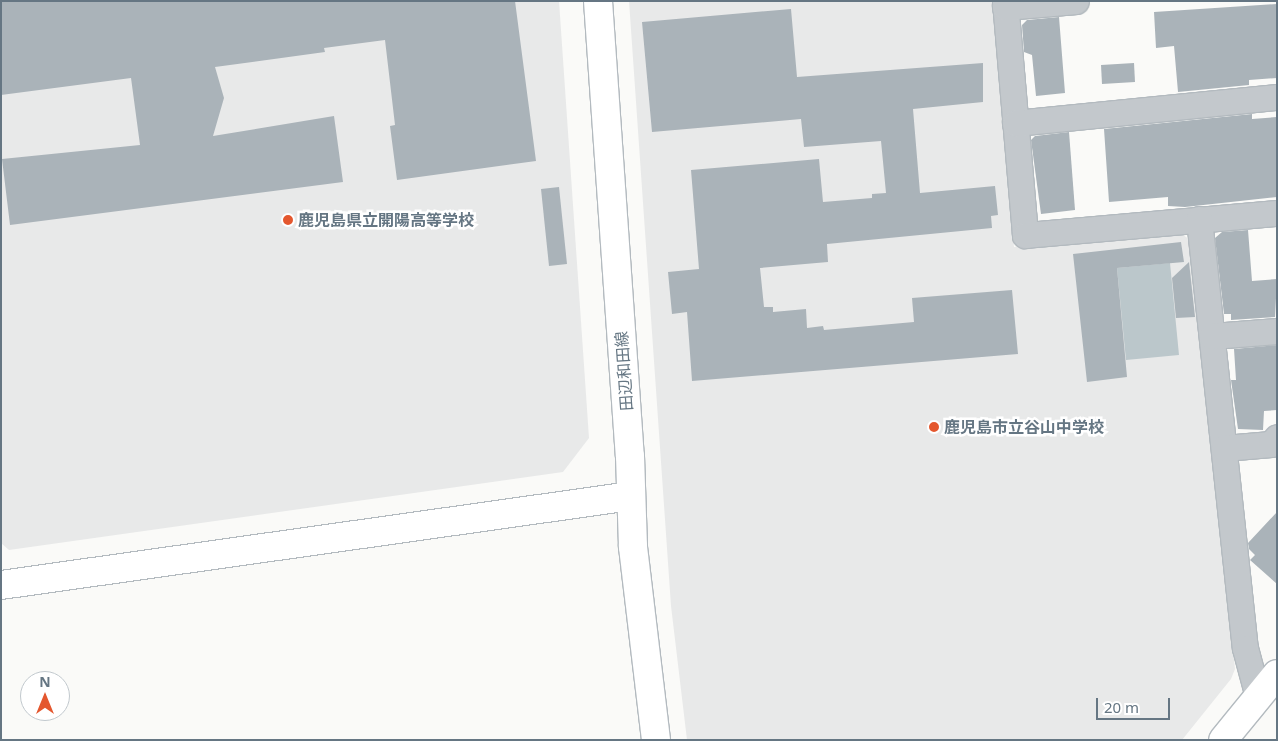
<!DOCTYPE html>
<meta charset="utf-8">
<style>
body{margin:0}
#map{position:relative;width:1278px;height:741px;overflow:hidden;background:#fafaf8;font-family:"Noto Sans","Noto Sans JP",sans-serif}
div>[style]{position:absolute}
.built>*{inset:0;background:#e8e9e9}
.water>*{inset:0;background:#bbc7cb}
.building>*{inset:0;background:#aab3b9}
.roads{filter:drop-shadow(1px 0 #b3babf) drop-shadow(-1px 0 #b3babf) drop-shadow(0 1px #b3babf) drop-shadow(0 -1px #b3babf)}
.street>*{height:25px;margin:-12.5px;padding:0 12.5px;transform-origin:12.5px;border-radius:12.5px;background:#c3c8cc}
.secondary>*{height:28px;margin:-14px;padding:0 14px;transform-origin:14px;border-radius:14px;background:#fff}
.dots>*{width:14px;height:14px;translate:-50% -50%;box-sizing:border-box;border:2px solid #fff;border-radius:50%}
span{translate:-50% -50%;white-space:nowrap;text-align:center;line-height:1.15;-webkit-text-stroke:5px #fff;paint-order:stroke}
.poi-label{font-size:16px;color:#657683;font-weight:700}
.left{translate:0 -50%;text-align:left}
.street-label{font-size:16px;color:#657683}
.frame{position:absolute;inset:0;border:2px solid #657683;pointer-events:none}
.north{position:absolute;left:20px;top:671px;width:50px;height:50px;box-sizing:border-box;background:#fff;border:1px solid #c1c8cd;border-radius:50%;rotate:0deg;font-size:14px;font-weight:700;line-height:20px;text-align:center;color:#657683}
.north::after{content:'';display:block;margin:auto;width:18px;height:22px;background:#e4572e;clip-path:polygon(50% 0,100% 100%,50% 72%,0 100%)}
.scale{position:absolute;left:1096px;top:698px;width:74px;height:22px;box-sizing:border-box;border:2px solid #657683;border-top:0;padding-left:6px;font-size:15px;line-height:18px;white-space:nowrap;color:#657683;-webkit-text-stroke:4px #fff;paint-order:stroke}
</style>
<div id="map">
<div class="built">
<div style="clip-path:polygon(1px 1px,559px 1px,589px 438px,563px 472px,9px 550px,1px 543px)"></div>
<div style="clip-path:polygon(629px 1px,993px 1px,1014px 247px,1182px 234px,1190px 240px,1235px 669px,1231px 679px,1182px 740px,687px 740px,671px 606px)"></div>
</div>
<div class="water">
<div style="clip-path:polygon(1170px 263px,1179px 355px,1126px 360px,1117px 268px)"></div>
</div>
<div class="building">
<div style="clip-path:polygon(1px 1px,515px 1px,536px 161px,397px 180px,390px 126px,395px 125px,385px 40px,324px 48px,325px 52px,215px 67px,224px 98px,213px 136px,334px 116px,343px 182px,10px 225px,2px 159px,140px 145px,131px 78px,1px 95px)"></div>
<div style="clip-path:polygon(1277px 4px,1277px 78px,1249px 80px,1249px 85px,1178px 92px,1174px 46px,1156px 48px,1154px 12px)"></div>
<div style="clip-path:polygon(791px 9px,797px 77px,983px 63px,983px 102px,913px 109px,920px 193px,995px 186px,998px 215px,991px 216px,992px 228px,827px 244px,828px 262px,760px 268px,764px 307px,773px 307px,773px 312px,806px 309px,807px 328px,823px 326px,824px 330px,914px 322px,912px 298px,1012px 290px,1018px 354px,692px 381px,687px 312px,672px 314px,668px 272px,699px 269px,691px 170px,819px 159px,823px 202px,872px 198px,872px 194px,886px 193px,881px 141px,804px 147px,801px 119px,652px 132px,642px 22px)"></div>
<div style="clip-path:polygon(1059px 17px,1065px 93px,1036px 96px,1032px 55px,1024px 52px,1022px 25px,1027px 20px)"></div>
<div style="clip-path:polygon(1134px 63px,1135px 82px,1102px 84px,1101px 65px)"></div>
<div style="clip-path:polygon(1252px 114px,1252px 119px,1277px 117px,1277px 197px,1185px 207px,1168px 206px,1168px 197px,1109px 202px,1104px 129px)"></div>
<div style="clip-path:polygon(1069px 132px,1075px 210px,1041px 214px,1031px 140px,1035px 136px)"></div>
<div style="clip-path:polygon(559px 187px,567px 264px,549px 266px,541px 189px)"></div>
<div style="clip-path:polygon(1248px 230px,1252px 281px,1277px 279px,1275px 317px,1231px 320px,1231px 314px,1224px 314px,1215px 238px,1222px 232px)"></div>
<div style="clip-path:polygon(1181px 242px,1184px 262px,1117px 268px,1127px 377px,1087px 382px,1073px 254px)"></div>
<div style="clip-path:polygon(1189px 262px,1195px 317px,1176px 318px,1172px 278px)"></div>
<div style="clip-path:polygon(1277px 345px,1277px 410px,1264px 411px,1263px 430px,1238px 429px,1231px 380px,1236px 380px,1234px 349px)"></div>
<div style="clip-path:polygon(1277px 512px,1277px 584px,1250px 560px,1255px 555px,1249px 549px,1248px 543px)"></div>
</div>
<div class="roads">
<div class="street">
<div style="left:1005px;top:1px;width:235px;rotate:85.1deg"></div>
<div style="left:1025px;top:235px;width:253px;rotate:-5deg"></div>
<div style="left:1005px;top:7px;width:71px;rotate:-4.8deg"></div>
<div style="left:1015px;top:123px;width:263px;rotate:-5.7deg"></div>
<div style="left:1199px;top:219px;width:431px;rotate:83.9deg"></div>
<div style="left:1245px;top:648px;width:51px;rotate:75.1deg"></div>
<div style="left:1212px;top:336px;width:65px;rotate:-4.4deg"></div>
<div style="left:1224px;top:448px;width:47px;rotate:-4.9deg"></div>
<div style="left:1271px;top:444px;width:9px;rotate:-49deg"></div>
</div>
<div class="secondary">
<div style="left:598px;top:1px;width:456px;rotate:86deg"></div>
<div style="left:630px;top:456px;width:91px;rotate:88.1deg"></div>
<div style="left:633px;top:547px;width:194px;rotate:83.2deg"></div>
<div style="left:1px;top:585px;width:636px;rotate:-8.04deg"></div>
<div style="left:1223px;top:740px;width:85px;rotate:-50.7deg"></div>
</div>
</div>
<div class="dots">
<div style="left:288px;top:220px;background:#e4572e"></div>
<div style="left:934px;top:427px;background:#e4572e"></div>
</div>
<div class="poi-label">
<span class="left" style="left:298px;top:220px">鹿児島県立開陽高等学校</span>
<span class="left" style="left:944px;top:427px">鹿児島市立谷山中学校</span>
</div>
<div class="street-label">
<span style="left:624px;top:371px;rotate:-94deg">田辺和田線</span>
</div>
<div class="frame"></div>
<div class="north">N</div>
<div class="scale">20 m</div>
</div>
